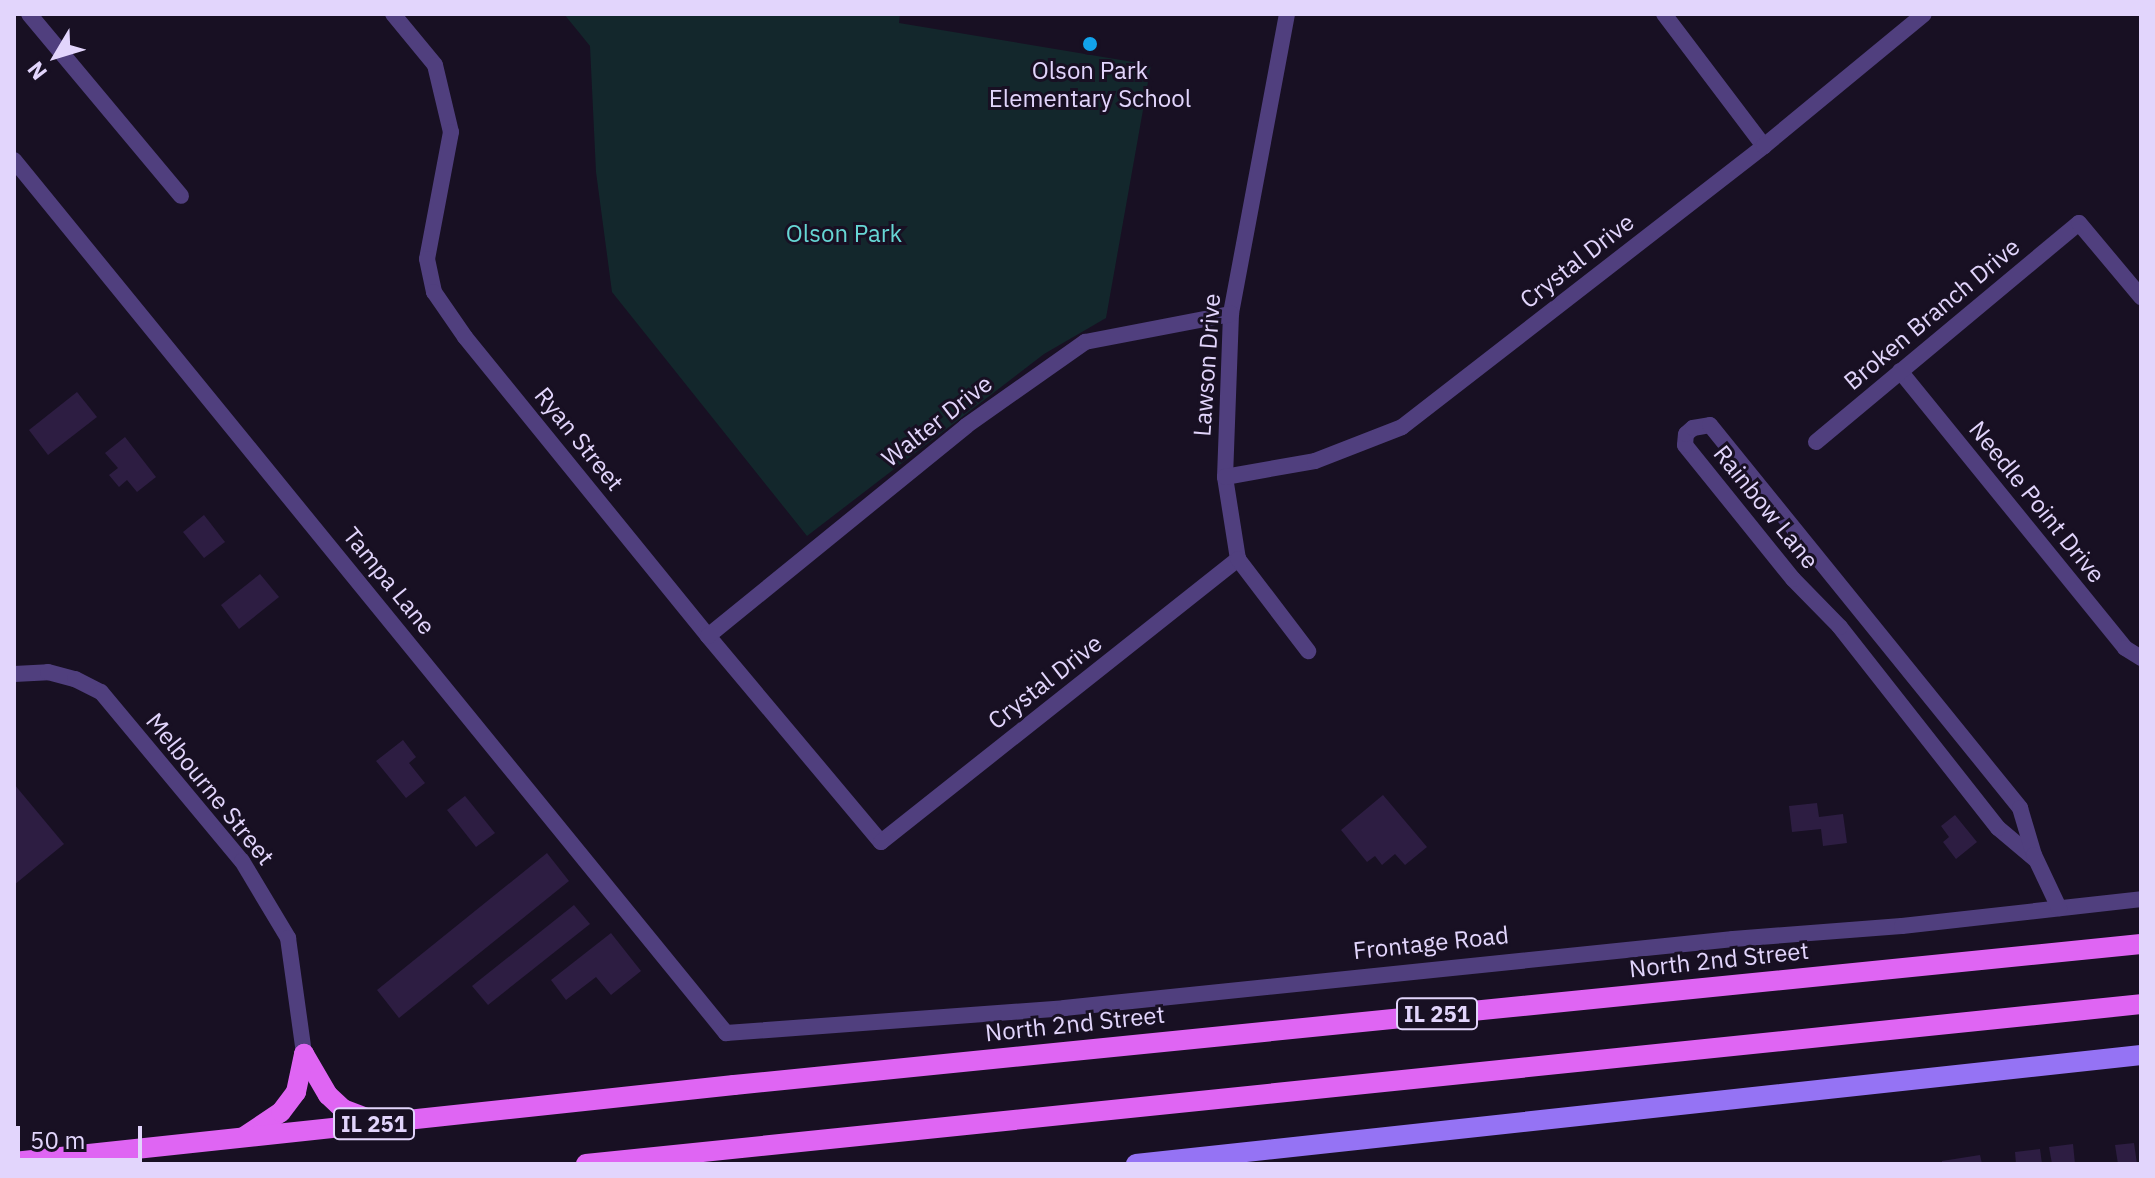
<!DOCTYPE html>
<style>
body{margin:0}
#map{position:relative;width:2155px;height:1178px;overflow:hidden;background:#181023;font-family:"IBM Plex Sans",sans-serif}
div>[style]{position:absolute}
.green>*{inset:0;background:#13272c}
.building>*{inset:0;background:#2d1d42}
.street>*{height:16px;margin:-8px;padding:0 8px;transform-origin:8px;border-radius:8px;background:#503f7e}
.secondary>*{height:20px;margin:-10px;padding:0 10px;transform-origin:10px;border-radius:10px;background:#9573f4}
.primary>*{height:20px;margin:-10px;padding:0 10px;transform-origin:10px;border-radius:10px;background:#df65f3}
.dots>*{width:22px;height:22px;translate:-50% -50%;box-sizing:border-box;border:4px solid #181023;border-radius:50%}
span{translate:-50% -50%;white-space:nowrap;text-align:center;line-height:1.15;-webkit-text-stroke:6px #181023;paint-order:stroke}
.shield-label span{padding:2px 6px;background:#181023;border:2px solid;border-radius:6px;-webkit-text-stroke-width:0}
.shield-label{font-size:22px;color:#e2d5fc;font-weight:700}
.poi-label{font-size:24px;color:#e2d5fc}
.park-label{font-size:24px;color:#66d6d4}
.street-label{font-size:24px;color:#e2d5fc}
.frame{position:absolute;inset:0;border:16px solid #e2d5fc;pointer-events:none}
.north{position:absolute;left:16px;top:16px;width:80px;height:80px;-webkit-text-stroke:6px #181023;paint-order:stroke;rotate:232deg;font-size:22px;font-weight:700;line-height:32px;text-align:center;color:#e2d5fc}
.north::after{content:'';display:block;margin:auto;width:28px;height:36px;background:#e2d5fc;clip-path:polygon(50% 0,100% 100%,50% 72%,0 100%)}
.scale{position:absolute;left:16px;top:1126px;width:126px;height:36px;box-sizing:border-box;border:4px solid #e2d5fc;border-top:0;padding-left:10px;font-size:24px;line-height:28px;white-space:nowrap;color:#e2d5fc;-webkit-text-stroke:6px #181023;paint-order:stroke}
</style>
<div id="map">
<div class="green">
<div style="clip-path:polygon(564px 14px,900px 14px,899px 23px,1151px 65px,1106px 318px,1044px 354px,807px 536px,612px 292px,596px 172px,590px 46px)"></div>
</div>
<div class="building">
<div style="clip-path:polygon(77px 392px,97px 417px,48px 455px,29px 430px)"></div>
<div style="clip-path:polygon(125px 437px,156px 477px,137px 492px,127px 480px,119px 487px,109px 475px,118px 468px,105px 453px)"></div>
<div style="clip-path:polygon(204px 515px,225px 542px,204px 558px,183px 532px)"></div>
<div style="clip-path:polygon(260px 574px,279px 597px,239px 629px,221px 605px)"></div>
<div style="clip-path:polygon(403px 740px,416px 757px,409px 763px,425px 783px,406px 798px,376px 761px)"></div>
<div style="clip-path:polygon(14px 784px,64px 844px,14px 885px)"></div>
<div style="clip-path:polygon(1383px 795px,1427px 847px,1405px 865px,1395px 854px,1382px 865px,1375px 856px,1367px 862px,1341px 830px)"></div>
<div style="clip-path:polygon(465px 796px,495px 833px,476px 847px,447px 810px)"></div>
<div style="clip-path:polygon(1817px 803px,1819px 817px,1843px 814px,1847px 843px,1823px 846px,1821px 829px,1792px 832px,1789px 806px)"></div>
<div style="clip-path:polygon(1955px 815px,1977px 842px,1956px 859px,1943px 842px,1949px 837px,1941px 826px)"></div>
<div style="clip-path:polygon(547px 853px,569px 881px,399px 1018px,377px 990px)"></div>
<div style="clip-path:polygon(574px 905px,590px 924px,488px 1005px,472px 986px)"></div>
<div style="clip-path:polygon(611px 933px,641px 971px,611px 995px,596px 977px,566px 1000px,551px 980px)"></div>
<div style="clip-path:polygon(2134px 1143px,2137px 1164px,2118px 1164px,2115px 1145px)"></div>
<div style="clip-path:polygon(2073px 1144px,2075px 1164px,2052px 1164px,2049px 1147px)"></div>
<div style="clip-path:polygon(2040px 1149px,2042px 1164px,2016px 1164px,2015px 1152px)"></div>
<div style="clip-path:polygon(1980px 1155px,1982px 1164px,1942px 1164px,1942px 1161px)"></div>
</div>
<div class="street">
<div style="left:29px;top:14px;width:237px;rotate:50.1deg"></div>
<div style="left:393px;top:14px;width:66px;rotate:50.5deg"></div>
<div style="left:435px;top:65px;width:69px;rotate:76.6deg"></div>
<div style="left:451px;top:132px;width:129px;rotate:100.7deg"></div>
<div style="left:427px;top:259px;width:34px;rotate:78deg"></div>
<div style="left:434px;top:292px;width:55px;rotate:55.4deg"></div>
<div style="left:465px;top:337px;width:385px;rotate:50.9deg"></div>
<div style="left:708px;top:636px;width:269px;rotate:50deg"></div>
<div style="left:881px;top:842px;width:456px;rotate:-38.4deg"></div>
<div style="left:1287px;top:14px;width:305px;rotate:100.6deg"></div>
<div style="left:1231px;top:314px;width:163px;rotate:92.1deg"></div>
<div style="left:1225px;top:477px;width:83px;rotate:81deg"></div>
<div style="left:1238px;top:559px;width:116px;rotate:52.7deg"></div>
<div style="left:1664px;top:14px;width:166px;rotate:52.9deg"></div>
<div style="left:14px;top:160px;width:1127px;rotate:50.8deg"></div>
<div style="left:726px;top:1033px;width:339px;rotate:-4.2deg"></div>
<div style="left:1064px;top:1008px;width:673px;rotate:-5.89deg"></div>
<div style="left:1733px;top:939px;width:169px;rotate:-4.4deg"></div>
<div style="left:1902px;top:926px;width:241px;rotate:-6.4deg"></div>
<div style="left:1900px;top:371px;width:357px;rotate:50.9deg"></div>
<div style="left:2125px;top:648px;width:19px;rotate:32deg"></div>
<div style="left:1816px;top:442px;width:342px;rotate:-39.8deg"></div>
<div style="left:2079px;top:223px;width:97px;rotate:50deg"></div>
<div style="left:1225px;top:477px;width:91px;rotate:-10.1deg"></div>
<div style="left:1315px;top:461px;width:93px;rotate:-21.3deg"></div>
<div style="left:1402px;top:427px;width:458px;rotate:-37.8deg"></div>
<div style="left:1764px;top:146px;width:207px;rotate:-39.5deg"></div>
<div style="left:708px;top:636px;width:333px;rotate:-39.1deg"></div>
<div style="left:966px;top:426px;width:146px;rotate:-35.2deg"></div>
<div style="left:1085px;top:342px;width:149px;rotate:-10.9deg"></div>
<div style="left:14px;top:674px;width:34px;rotate:-3deg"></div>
<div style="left:48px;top:672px;width:28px;rotate:15deg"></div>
<div style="left:75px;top:679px;width:29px;rotate:27deg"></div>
<div style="left:101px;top:692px;width:220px;rotate:50.2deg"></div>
<div style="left:242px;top:861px;width:90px;rotate:59.1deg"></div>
<div style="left:288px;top:938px;width:117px;rotate:82.1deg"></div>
<div style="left:2035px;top:859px;width:48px;rotate:-140deg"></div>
<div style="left:1998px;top:828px;width:256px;rotate:-128.2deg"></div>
<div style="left:1840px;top:627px;width:67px;rotate:-134.4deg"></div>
<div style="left:1793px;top:579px;width:172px;rotate:-128.9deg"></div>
<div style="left:1685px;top:445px;width:11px;rotate:-85deg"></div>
<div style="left:1686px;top:434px;width:9px;rotate:-41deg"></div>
<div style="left:1693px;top:428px;width:17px;rotate:-10deg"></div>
<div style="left:1710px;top:425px;width:493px;rotate:51deg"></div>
<div style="left:2020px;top:808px;width:49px;rotate:73.4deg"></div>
<div style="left:2034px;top:855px;width:59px;rotate:64.7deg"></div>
</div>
<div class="secondary">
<div style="left:1136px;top:1164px;width:1011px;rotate:-6.19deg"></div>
</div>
<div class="primary">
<div style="left:304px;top:1054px;width:48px;rotate:59.7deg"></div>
<div style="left:328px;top:1095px;width:21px;rotate:43deg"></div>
<div style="left:343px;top:1109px;width:36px;rotate:21deg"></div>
<div style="left:245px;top:1136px;width:43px;rotate:-33.7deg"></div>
<div style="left:281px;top:1112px;width:25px;rotate:-53deg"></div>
<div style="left:296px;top:1092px;width:39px;rotate:-78deg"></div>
<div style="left:14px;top:1162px;width:724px;rotate:-6.1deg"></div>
<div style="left:734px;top:1085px;width:1414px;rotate:-5.72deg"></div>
<div style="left:586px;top:1164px;width:1563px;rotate:-5.87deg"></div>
</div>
<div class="dots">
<div style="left:1090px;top:44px;background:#12a3eb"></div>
</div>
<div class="shield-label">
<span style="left:1437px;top:1014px">IL 251</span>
<span style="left:374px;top:1124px">IL 251</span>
</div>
<div class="poi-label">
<span style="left:1090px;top:85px">Olson Park<br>Elementary School</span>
</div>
<div class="park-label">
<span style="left:844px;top:234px">Olson Park</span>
</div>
<div class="street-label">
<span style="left:1577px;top:261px;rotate:-38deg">Crystal Drive</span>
<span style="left:1932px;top:314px;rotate:-40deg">Broken Branch Drive</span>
<span style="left:1207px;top:365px;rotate:-86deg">Lawson Drive</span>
<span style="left:937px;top:421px;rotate:-38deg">Walter Drive</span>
<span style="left:579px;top:439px;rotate:51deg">Ryan Street</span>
<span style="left:2037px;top:502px;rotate:51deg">Needle Point Drive</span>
<span style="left:1766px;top:507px;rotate:51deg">Rainbow Lane</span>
<span style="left:389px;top:581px;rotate:51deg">Tampa Lane</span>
<span style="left:1045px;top:682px;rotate:-38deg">Crystal Drive</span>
<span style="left:210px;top:789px;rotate:51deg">Melbourne Street</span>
<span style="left:1431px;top:943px;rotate:-6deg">Frontage Road</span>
<span style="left:1719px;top:960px;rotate:-6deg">North 2nd Street</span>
<span style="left:1075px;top:1024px;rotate:-6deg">North 2nd Street</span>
</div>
<div class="frame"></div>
<div class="north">N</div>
<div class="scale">50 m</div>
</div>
